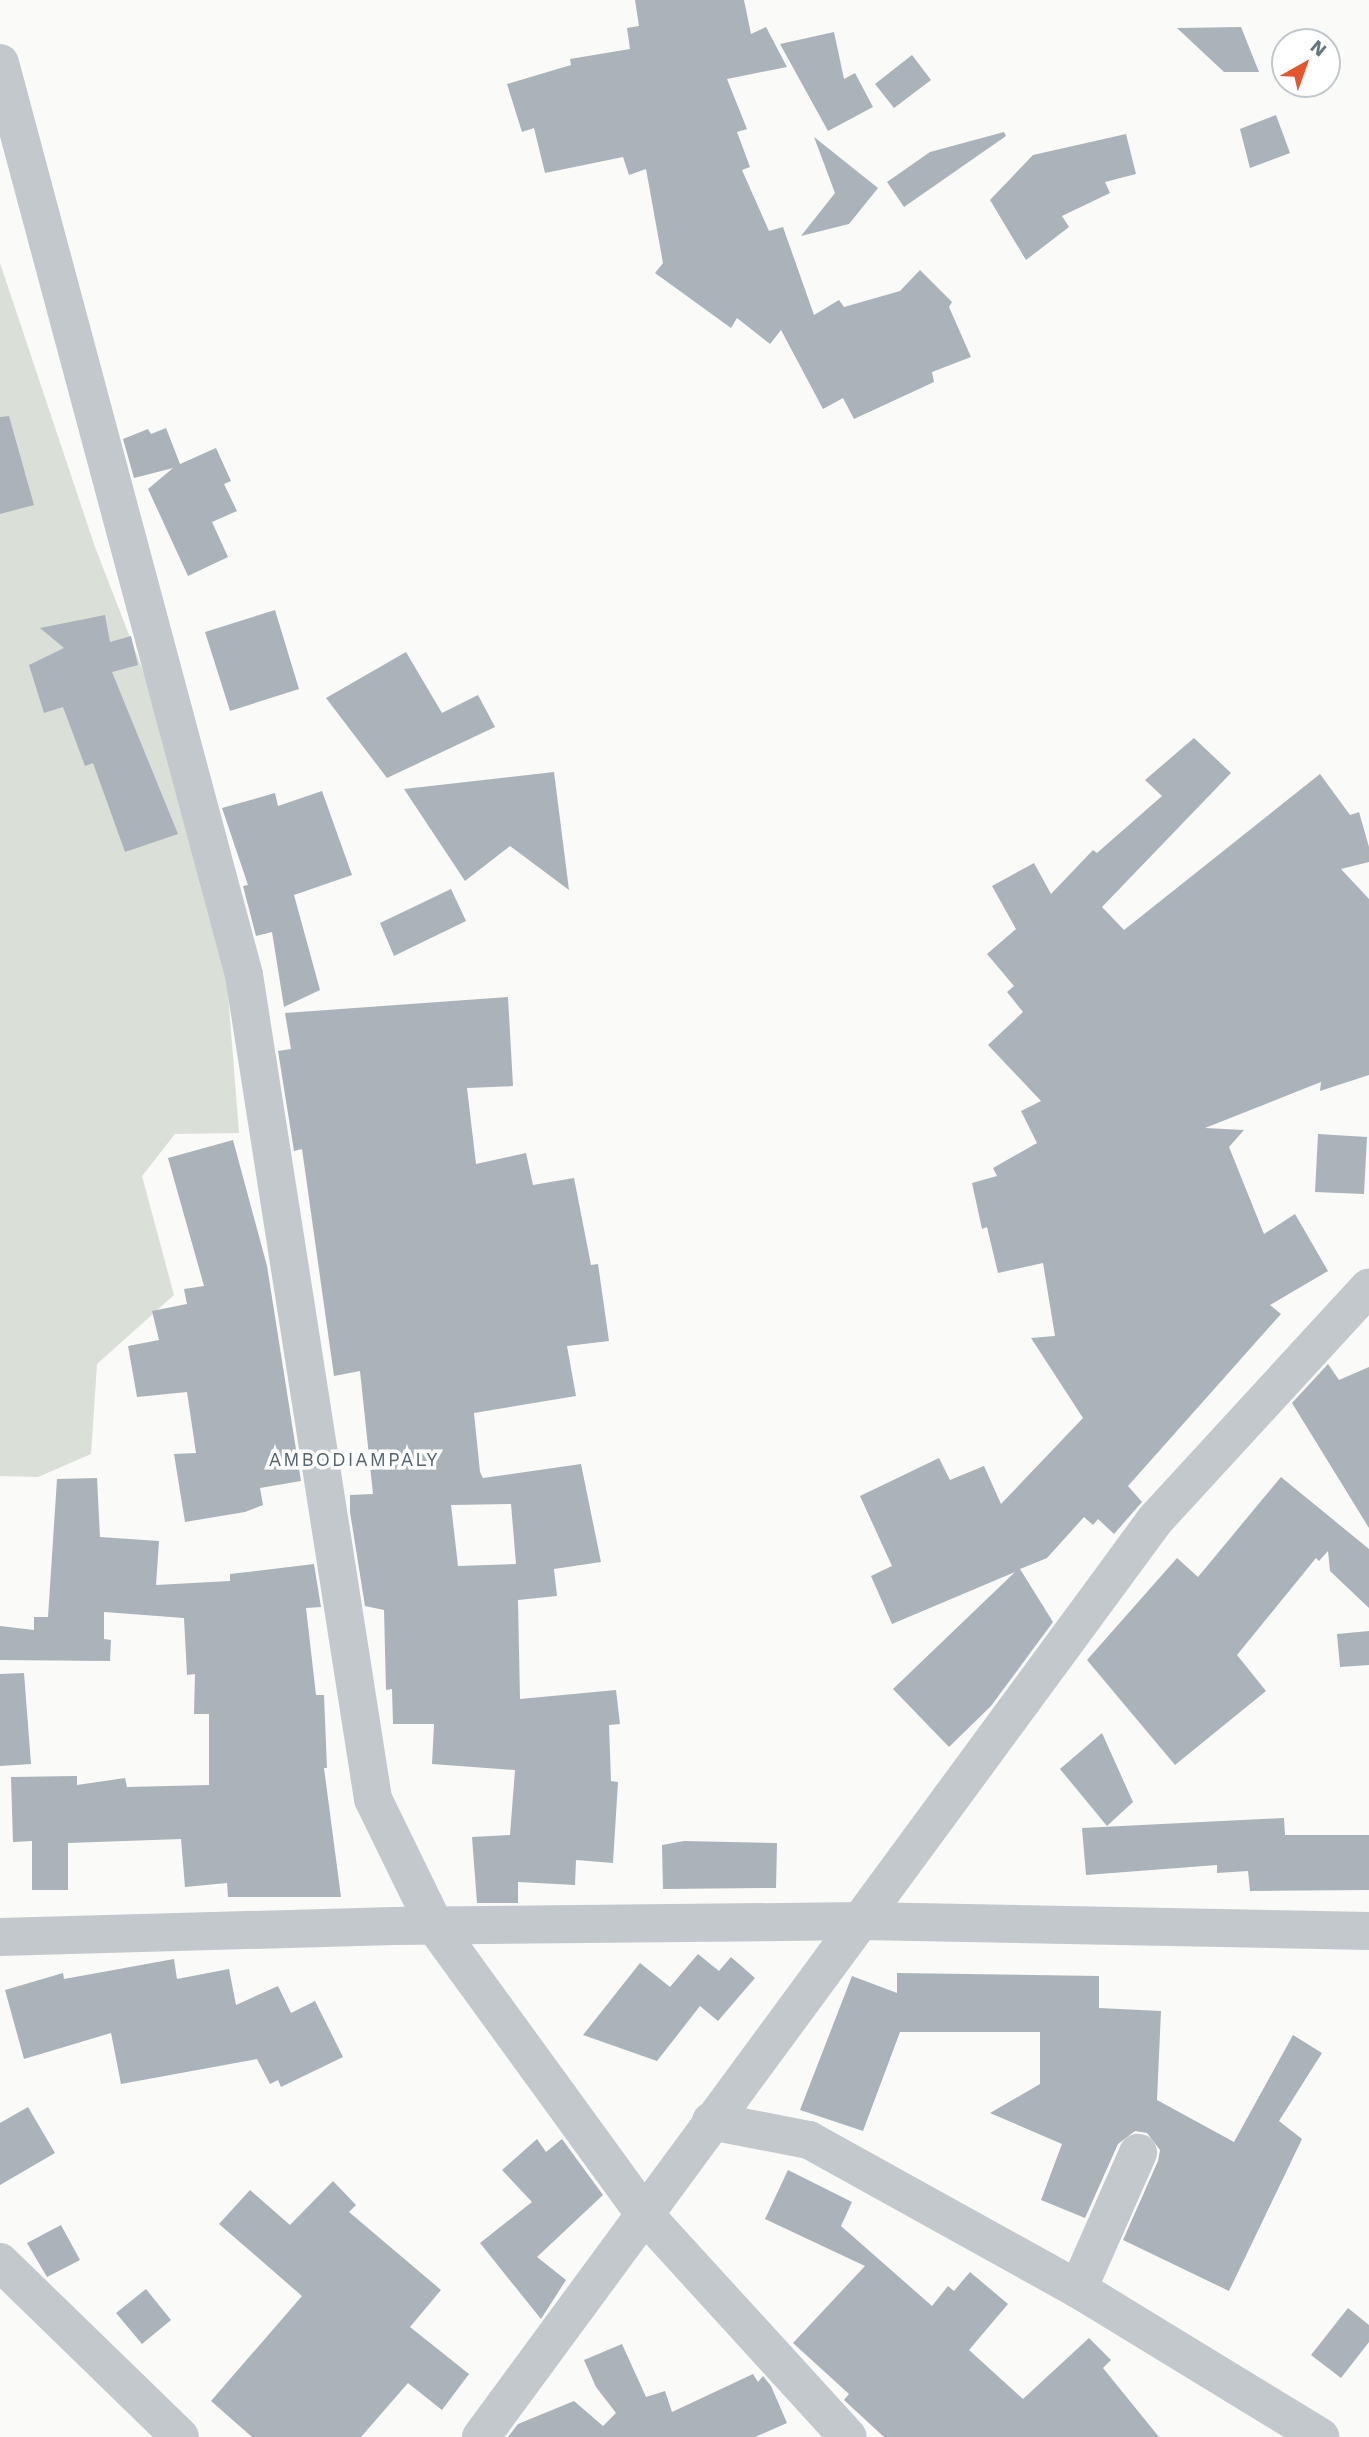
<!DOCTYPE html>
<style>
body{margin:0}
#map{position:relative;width:1369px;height:2437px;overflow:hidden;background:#fafaf8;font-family:"Work Sans",sans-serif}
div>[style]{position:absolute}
.green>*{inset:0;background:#dadfd7}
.building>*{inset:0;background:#aab3b9}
.minor>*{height:38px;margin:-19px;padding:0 19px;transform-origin:19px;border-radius:19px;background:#c3c8cc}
span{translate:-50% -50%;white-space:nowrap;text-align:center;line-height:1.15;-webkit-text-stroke:7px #fff;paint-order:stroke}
.neighbourhood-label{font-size:19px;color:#57646e;letter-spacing:2px}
.north{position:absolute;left:1271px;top:28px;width:70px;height:70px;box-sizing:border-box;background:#fff;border:2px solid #c1c8cd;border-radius:50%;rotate:40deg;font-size:19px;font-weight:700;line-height:28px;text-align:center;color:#657683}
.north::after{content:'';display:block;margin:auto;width:24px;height:32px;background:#e4572e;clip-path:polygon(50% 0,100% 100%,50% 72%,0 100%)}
</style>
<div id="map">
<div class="green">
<div style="clip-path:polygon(0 263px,95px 547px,160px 715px,225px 955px,239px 1133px,175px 1134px,142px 1176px,174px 1295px,97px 1364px,91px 1454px,38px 1477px,0 1476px)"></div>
</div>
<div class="building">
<div style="clip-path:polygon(635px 0,744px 0,751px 34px,766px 27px,787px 67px,727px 79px,747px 129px,737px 132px,750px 167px,742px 170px,769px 231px,783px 227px,814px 315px,839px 300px,844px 307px,900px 291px,920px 270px,952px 302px,949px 307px,971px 357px,932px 372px,934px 382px,854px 419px,843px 398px,823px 409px,781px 330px,770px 344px,737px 318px,731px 328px,655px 273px,663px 263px,646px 169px,629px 175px,623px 157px,545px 173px,534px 128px,522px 132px,507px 84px,571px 65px,570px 59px,630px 49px,627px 28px,639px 26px)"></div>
<div style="clip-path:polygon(1241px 27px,1259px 72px,1224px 72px,1177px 28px)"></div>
<div style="clip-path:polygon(834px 32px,844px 79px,855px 73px,873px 107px,828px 131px,780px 44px)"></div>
<div style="clip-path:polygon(912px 55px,931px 80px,894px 108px,875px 84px)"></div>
<div style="clip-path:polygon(1276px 115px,1290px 153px,1250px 168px,1240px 129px)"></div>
<div style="clip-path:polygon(1004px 132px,1006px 136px,904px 207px,887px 182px,930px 152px)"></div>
<div style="clip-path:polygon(1126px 134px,1136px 174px,1105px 182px,1110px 193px,1062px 216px,1069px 227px,1026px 260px,990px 200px,1033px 155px)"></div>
<div style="clip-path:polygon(814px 137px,878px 188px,849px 224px,801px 236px,835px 193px)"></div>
<div style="clip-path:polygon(9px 416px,34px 505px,0 514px,0 417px)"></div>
<div style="clip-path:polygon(166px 428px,180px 464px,216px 448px,231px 481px,224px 484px,237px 511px,212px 522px,228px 557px,188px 576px,148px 489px,173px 468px,134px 478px,123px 439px,148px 429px,151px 434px)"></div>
<div style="clip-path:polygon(275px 610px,299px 689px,230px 711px,205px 632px)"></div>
<div style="clip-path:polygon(105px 615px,110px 642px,131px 636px,138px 665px,112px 672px,178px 834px,125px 852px,93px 763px,85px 766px,63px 707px,44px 713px,29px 665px,64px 648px,40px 628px)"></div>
<div style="clip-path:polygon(406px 652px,442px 713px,478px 695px,495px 727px,387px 778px,326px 698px)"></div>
<div style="clip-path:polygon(1194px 738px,1231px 773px,1102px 907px,1124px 930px,1320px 774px,1350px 815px,1359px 812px,1369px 847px,1369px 862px,1341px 869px,1369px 899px,1369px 1075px,1320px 1091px,1321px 1082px,1205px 1128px,1244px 1130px,1229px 1147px,1264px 1234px,1295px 1214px,1328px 1271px,1270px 1305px,1281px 1314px,1128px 1486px,1142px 1502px,1114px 1534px,1098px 1519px,1093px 1525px,1084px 1517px,1047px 1558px,1020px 1569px,1053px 1622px,991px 1706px,949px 1747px,893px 1689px,1015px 1572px,892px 1624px,871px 1576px,892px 1566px,860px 1496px,939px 1458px,950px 1480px,984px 1466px,1001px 1504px,1083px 1418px,1031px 1338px,1055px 1336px,1043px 1263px,998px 1273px,987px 1227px,982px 1229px,972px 1183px,997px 1176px,993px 1168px,1037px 1143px,1021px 1111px,1041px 1101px,988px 1045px,1023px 1012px,1007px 992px,1014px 986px,987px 954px,1016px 929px,992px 886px,1034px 863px,1051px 894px,1093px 850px,1097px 853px,1162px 796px,1145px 780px)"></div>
<div style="clip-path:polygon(554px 772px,569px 890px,510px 846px,465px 881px,404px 789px)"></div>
<div style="clip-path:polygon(322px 791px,352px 875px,294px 895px,320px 990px,284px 1007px,272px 932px,256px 936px,243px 886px,248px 885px,222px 808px,275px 793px,278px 806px)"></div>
<div style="clip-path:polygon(451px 889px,466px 921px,394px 956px,380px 923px)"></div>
<div style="clip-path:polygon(evenodd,508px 997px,513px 1086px,467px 1088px,476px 1164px,526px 1153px,533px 1185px,574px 1178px,591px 1265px,598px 1264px,609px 1341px,567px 1346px,576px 1396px,474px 1413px,480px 1472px,483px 1478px,581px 1464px,601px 1562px,554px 1569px,557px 1596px,518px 1600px,520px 1699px,616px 1690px,620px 1724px,609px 1725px,611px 1781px,618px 1782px,613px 1863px,576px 1860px,575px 1885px,518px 1882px,518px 1903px,477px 1903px,472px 1837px,510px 1835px,515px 1770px,432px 1764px,434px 1724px,393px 1724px,392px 1689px,386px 1690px,384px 1610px,365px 1606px,350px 1512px,350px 1495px,373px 1494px,360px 1371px,334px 1376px,302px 1149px,294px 1151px,278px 1051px,291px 1049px,285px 1013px,508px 997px,511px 1504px,516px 1564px,458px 1566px,451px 1505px,511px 1504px)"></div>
<div style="clip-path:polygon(1318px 1134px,1367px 1137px,1364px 1194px,1315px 1192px)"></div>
<div style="clip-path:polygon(233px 1140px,267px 1266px,301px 1481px,260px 1488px,263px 1505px,245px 1512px,185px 1522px,174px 1454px,196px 1453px,187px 1392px,137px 1397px,128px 1346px,159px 1340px,152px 1311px,187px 1304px,184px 1289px,204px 1286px,168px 1158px)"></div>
<div style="clip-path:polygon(1328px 1364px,1339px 1380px,1369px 1367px,1369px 1528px,1292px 1403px)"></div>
<div style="clip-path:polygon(1281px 1477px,1369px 1549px,1369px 1608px,1330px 1571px,1328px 1551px,1319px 1561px,1316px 1558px,1237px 1655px,1266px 1691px,1175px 1765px,1087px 1660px,1177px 1558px,1198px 1577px)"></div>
<div style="clip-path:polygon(97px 1478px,100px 1537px,159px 1541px,156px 1585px,230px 1581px,230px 1574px,314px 1564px,321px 1607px,306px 1608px,316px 1695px,324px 1695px,327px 1768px,324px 1768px,341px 1897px,228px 1897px,227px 1883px,185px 1887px,181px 1839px,68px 1843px,68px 1890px,32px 1890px,32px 1841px,13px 1842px,11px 1777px,77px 1776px,77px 1785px,125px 1778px,127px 1787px,209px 1785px,209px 1714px,194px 1714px,195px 1674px,187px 1675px,184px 1618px,104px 1612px,104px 1639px,111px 1640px,110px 1661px,0 1660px,0 1626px,34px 1630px,34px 1617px,48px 1617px,57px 1479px)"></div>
<div style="clip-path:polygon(1369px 1631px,1369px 1665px,1340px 1667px,1337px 1634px)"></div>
<div style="clip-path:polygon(24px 1673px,31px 1764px,0 1766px,0 1674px)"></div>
<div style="clip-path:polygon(1102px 1733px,1133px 1802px,1107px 1826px,1060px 1769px)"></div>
<div style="clip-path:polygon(1284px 1818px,1285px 1835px,1369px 1835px,1369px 1890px,1250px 1891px,1248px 1871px,1217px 1873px,1217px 1865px,1086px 1875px,1082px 1828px)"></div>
<div style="clip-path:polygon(684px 1841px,777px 1843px,776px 1888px,663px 1889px,662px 1845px)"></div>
<div style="clip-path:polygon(698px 1954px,719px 1971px,731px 1957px,755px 1978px,718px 2021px,700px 2006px,657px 2061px,583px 2035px,640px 1963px,670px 1987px)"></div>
<div style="clip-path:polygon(174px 1959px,177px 1979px,229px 1969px,236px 2005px,278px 1986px,291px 2013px,315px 2001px,343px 2057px,281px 2087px,278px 2080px,270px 2084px,257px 2059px,121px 2084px,111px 2033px,24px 2059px,5px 1990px,63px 1973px,64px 1979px)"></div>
<div style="clip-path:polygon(897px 1973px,1099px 1976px,1099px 2008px,1161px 2011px,1157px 2100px,1234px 2142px,1293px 2035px,1322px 2053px,1279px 2121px,1302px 2139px,1229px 2291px,1123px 2240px,1158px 2161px,1160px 2150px,1147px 2133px,1135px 2131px,1118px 2144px,1085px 2218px,1041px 2200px,1062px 2144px,990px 2113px,1040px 2084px,1040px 2032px,900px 2032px,863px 2131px,800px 2110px,852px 1976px,897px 1993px)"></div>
<div style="clip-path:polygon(28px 2107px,55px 2153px,0 2185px,0 2123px)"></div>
<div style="clip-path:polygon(537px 2139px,546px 2152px,562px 2139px,603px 2195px,537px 2257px,566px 2280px,541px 2319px,480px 2243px,532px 2202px,502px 2170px)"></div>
<div style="clip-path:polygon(788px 2170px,852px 2202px,841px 2226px,932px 2306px,948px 2286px,954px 2291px,970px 2272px,1008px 2304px,969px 2350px,1023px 2399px,1089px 2338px,1111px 2360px,1103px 2368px,1159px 2437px,884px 2437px,844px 2400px,849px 2394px,793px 2343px,865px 2266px,765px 2219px)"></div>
<div style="clip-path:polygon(333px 2181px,356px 2205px,349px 2212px,441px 2290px,410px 2327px,469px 2374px,442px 2410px,408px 2383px,361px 2437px,252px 2437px,211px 2401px,302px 2296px,219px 2224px,250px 2190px,290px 2225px)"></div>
<div style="clip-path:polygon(61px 2225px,80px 2260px,47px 2277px,27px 2243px)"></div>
<div style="clip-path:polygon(146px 2289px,171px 2320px,142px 2344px,116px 2313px)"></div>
<div style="clip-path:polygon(1348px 2308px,1369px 2325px,1369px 2342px,1341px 2378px,1311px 2355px)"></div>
<div style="clip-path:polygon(622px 2344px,646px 2397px,665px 2391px,672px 2412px,753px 2374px,758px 2382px,763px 2376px,771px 2386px,787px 2423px,755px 2437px,508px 2437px,518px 2424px,574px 2401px,603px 2426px,616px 2413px,596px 2387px,584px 2360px)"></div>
</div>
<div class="minor">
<div style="left:0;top:63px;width:944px;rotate:75.02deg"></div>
<div style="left:244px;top:975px;width:834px;rotate:81.1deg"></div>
<div style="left:373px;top:1799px;width:141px;rotate:64deg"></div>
<div style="left:435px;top:1926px;width:359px;rotate:54deg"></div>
<div style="left:646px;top:2216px;width:299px;rotate:47.6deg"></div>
<div style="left:0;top:1937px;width:394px;rotate:-1.6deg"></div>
<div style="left:394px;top:1926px;width:468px;rotate:-0.6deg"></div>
<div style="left:862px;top:1921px;width:507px;rotate:1.13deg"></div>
<div style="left:711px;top:2121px;width:100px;rotate:11deg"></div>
<div style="left:809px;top:2140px;width:308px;rotate:29deg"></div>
<div style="left:1078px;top:2289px;width:284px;rotate:31.4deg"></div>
<div style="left:0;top:2262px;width:251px;rotate:44.2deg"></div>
<div style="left:1078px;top:2289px;width:149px;rotate:-66.2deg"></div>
<div style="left:481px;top:2437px;width:1138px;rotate:-53.68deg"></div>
<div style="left:1155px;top:1520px;width:316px;rotate:-47.4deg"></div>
</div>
<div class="neighbourhood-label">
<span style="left:354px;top:1460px">AMBODIAMPALY</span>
</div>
<div class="north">N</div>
</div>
